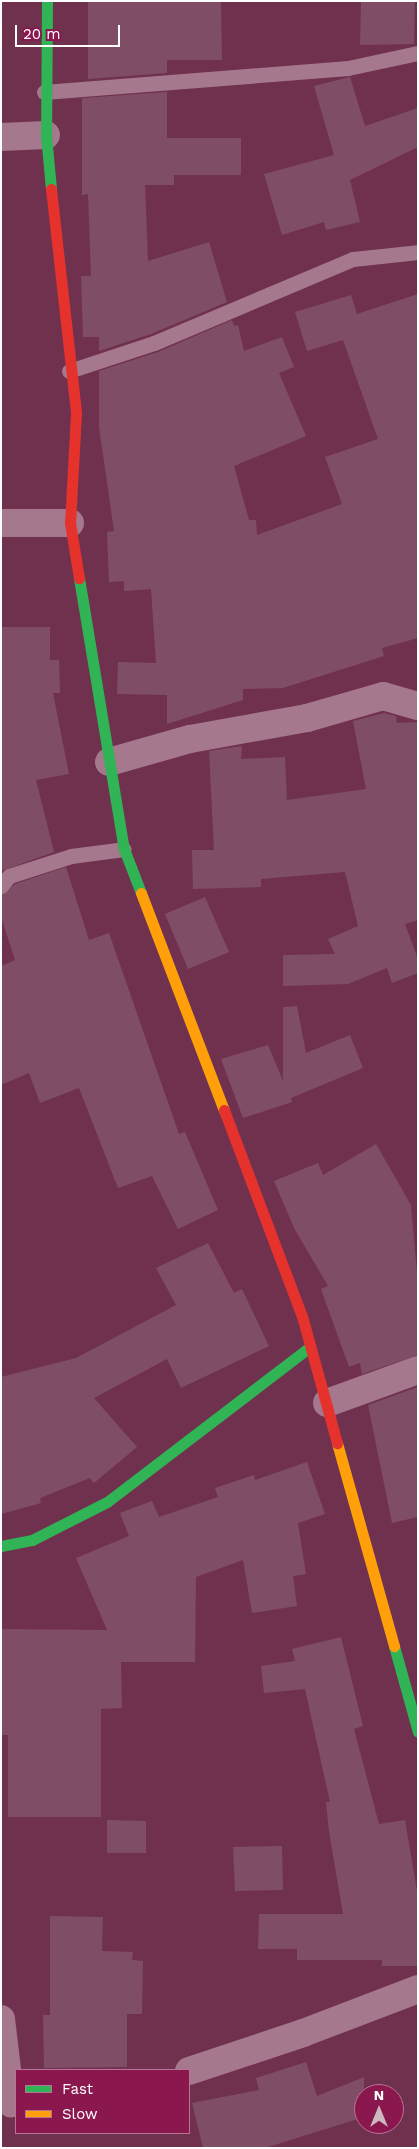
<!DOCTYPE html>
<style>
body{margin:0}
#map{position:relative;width:419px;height:2149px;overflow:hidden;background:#70314f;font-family:"Work Sans",sans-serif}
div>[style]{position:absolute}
.building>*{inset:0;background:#804d66}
.lane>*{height:15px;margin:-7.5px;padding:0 7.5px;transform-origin:7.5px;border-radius:7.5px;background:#a5788e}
.street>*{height:28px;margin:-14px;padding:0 14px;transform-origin:14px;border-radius:14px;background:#a5788e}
.fast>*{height:11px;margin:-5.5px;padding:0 5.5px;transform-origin:5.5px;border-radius:5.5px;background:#30b455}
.slow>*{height:11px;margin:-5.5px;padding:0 5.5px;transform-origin:5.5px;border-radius:5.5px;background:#ff9f0a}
.jam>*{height:11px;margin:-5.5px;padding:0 5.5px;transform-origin:5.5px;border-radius:5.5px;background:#e5322d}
span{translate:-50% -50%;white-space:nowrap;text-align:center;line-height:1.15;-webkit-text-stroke:4px #8a174e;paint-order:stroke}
.frame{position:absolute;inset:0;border:2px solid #fff;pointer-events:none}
.legend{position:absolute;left:15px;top:2069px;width:175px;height:65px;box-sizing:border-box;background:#8a174e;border:1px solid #b97495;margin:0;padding:6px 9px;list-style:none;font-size:15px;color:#fff}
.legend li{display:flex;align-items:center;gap:10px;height:25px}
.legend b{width:25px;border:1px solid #b97495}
.north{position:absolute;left:354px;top:2084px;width:50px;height:50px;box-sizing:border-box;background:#8a174e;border:1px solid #b97495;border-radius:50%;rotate:0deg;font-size:14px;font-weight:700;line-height:20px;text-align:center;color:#fff}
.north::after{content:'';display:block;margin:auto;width:18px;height:22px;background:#cdb7c1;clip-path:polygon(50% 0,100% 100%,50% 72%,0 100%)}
.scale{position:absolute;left:15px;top:25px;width:105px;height:22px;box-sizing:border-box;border:2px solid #fff;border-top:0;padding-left:6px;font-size:15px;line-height:18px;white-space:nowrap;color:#fff;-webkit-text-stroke:4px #8a174e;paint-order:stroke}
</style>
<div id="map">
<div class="building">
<div style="clip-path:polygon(88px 1px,221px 1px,222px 60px,167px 60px,167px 73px,88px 79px)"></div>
<div style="clip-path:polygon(361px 1px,415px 1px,414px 44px,360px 45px)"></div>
<div style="clip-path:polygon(350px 77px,365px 126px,418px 108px,418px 147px,350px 180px,360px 222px,326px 230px,324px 222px,282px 235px,264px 174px,334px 155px,314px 86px)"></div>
<div style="clip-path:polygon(167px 92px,167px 138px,241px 138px,241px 175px,174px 175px,174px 185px,145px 185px,148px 261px,209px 242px,227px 302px,151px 334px,99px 351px,99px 337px,83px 337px,81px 276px,91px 276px,88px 194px,82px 195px,82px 98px)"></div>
<div style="clip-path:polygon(418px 294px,418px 638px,382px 648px,384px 656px,283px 688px,243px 689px,243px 700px,167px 724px,167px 695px,117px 694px,118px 662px,156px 663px,151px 589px,124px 591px,124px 581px,109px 582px,107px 532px,114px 531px,99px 427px,99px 371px,158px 352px,232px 320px,234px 326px,238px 325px,244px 351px,282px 337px,294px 367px,279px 373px,306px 436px,234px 466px,249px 520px,256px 520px,257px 535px,342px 504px,325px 457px,378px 439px,343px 340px,307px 351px,295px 312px,351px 295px,357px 314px)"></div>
<div style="clip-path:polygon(1px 627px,50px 627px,50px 660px,59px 660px,60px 693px,53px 693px,69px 774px,36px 780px,54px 852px,1px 871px)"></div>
<div style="clip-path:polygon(384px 713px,396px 716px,397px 723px,418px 722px,418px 920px,405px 924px,418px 959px,418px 973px,392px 983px,387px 968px,348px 984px,283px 986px,283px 955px,335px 954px,328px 939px,358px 926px,345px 872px,261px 879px,261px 887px,193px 889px,192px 850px,214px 850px,209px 751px,242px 746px,241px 759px,285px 757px,287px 800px,366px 789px,353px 721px)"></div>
<div style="clip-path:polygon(66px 867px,89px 940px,109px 933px,179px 1134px,185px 1132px,218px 1210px,178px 1229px,152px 1176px,118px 1188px,79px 1088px,40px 1103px,29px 1073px,1px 1085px,1px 966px,15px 960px,1px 917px,1px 895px,15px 884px)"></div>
<div style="clip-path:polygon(205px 897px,229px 952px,188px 969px,165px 914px)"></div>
<div style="clip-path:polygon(297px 1006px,306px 1053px,350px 1035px,363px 1068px,291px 1098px,292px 1102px,243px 1118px,221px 1059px,268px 1045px,283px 1081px,283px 1007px)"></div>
<div style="clip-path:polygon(376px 1144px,411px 1205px,418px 1283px,418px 1355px,362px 1374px,360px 1363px,349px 1367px,321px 1289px,328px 1286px,294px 1228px,274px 1181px,318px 1163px,323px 1175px)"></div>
<div style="clip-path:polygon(208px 1243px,234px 1293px,242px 1289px,269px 1346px,181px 1388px,167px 1359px,94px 1398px,137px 1447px,94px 1483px,90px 1478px,40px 1498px,41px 1503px,1px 1514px,1px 1377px,76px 1358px,176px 1305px,156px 1268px)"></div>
<div style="clip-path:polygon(418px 1387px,418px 1517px,392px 1523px,368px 1405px)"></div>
<div style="clip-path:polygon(307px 1462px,325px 1514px,298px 1523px,306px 1574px,293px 1576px,297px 1606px,252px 1613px,243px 1560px,196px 1577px,195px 1662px,121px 1662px,122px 1708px,101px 1709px,101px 1817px,8px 1817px,8px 1735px,1px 1735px,1px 1629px,107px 1630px,76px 1558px,129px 1536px,120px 1513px,152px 1501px,159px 1517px,218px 1497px,215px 1488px,254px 1475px,255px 1480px)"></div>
<div style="clip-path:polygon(341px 1637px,363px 1726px,354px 1729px,379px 1824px,405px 1820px,418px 1897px,418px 1966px,382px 1966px,382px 1960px,297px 1960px,297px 1949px,258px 1949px,259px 1914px,343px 1914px,329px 1832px,326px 1802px,330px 1802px,305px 1689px,264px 1693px,261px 1666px,295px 1661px,292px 1649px)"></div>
<div style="clip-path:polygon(107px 1820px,146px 1821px,146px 1853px,107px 1853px)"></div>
<div style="clip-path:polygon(282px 1846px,283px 1890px,235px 1891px,233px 1847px)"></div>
<div style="clip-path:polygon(50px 1916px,103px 1917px,102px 1951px,133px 1952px,132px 1960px,143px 1961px,142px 2014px,127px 2014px,127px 2067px,44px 2068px,43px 2015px,50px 2015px)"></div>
<div style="clip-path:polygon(306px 2062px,317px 2096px,364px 2077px,364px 2117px,265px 2148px,203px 2148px,192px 2103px,259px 2090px,256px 2078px)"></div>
</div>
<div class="lane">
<div style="left:44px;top:92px;width:305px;rotate:-4.5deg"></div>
<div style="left:348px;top:68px;width:72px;rotate:-12.1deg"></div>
<div style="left:69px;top:371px;width:89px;rotate:-18.2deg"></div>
<div style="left:154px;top:343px;width:216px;rotate:-22.9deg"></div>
<div style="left:353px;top:259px;width:65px;rotate:-6.1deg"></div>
<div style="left:1px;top:886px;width:13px;rotate:-51deg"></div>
<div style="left:9px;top:876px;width:65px;rotate:-17.9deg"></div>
<div style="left:71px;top:856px;width:53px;rotate:-7.5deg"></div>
</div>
<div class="street">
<div style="left:1px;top:137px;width:45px;rotate:-2.5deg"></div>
<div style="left:1px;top:523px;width:69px"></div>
<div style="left:109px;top:762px;width:84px;rotate:-15.9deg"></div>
<div style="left:190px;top:739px;width:119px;rotate:-10.2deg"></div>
<div style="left:307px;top:718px;width:79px;rotate:-16.1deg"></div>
<div style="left:383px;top:696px;width:36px;rotate:16deg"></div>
<div style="left:327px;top:1403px;width:97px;rotate:-19.9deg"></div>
<div style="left:1px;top:2019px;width:85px;rotate:83.2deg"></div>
<div style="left:189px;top:2071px;width:120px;rotate:-18.4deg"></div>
<div style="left:303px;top:2033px;width:123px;rotate:-20.9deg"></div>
</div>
<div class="fast">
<div style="left:47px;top:1px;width:134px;rotate:90.4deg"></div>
<div style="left:46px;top:135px;width:54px;rotate:84.7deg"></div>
<div style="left:79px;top:578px;width:275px;rotate:80.6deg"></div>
<div style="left:124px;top:849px;width:47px;rotate:68.9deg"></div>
<div style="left:1px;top:1546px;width:32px;rotate:-11deg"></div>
<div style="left:32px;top:1540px;width:84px;rotate:-26.9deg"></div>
<div style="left:107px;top:1502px;width:255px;rotate:-37.4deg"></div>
<div style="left:394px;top:1646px;width:89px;rotate:74.4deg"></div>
</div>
<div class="slow">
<div style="left:141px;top:893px;width:232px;rotate:69.1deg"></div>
<div style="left:337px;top:1443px;width:211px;rotate:74.3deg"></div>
</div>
<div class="jam">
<div style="left:51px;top:189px;width:225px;rotate:83.6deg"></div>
<div style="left:76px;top:413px;width:110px;rotate:93.1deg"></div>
<div style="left:70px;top:523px;width:56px;rotate:80.7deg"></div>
<div style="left:224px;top:1110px;width:220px;rotate:69.3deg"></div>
<div style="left:302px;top:1316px;width:132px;rotate:74.6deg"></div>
</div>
<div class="frame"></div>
<ul class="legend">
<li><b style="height:6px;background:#30b455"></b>Fast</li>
<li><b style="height:6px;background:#ff9f0a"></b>Slow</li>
</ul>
<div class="north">N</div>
<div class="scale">20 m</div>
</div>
